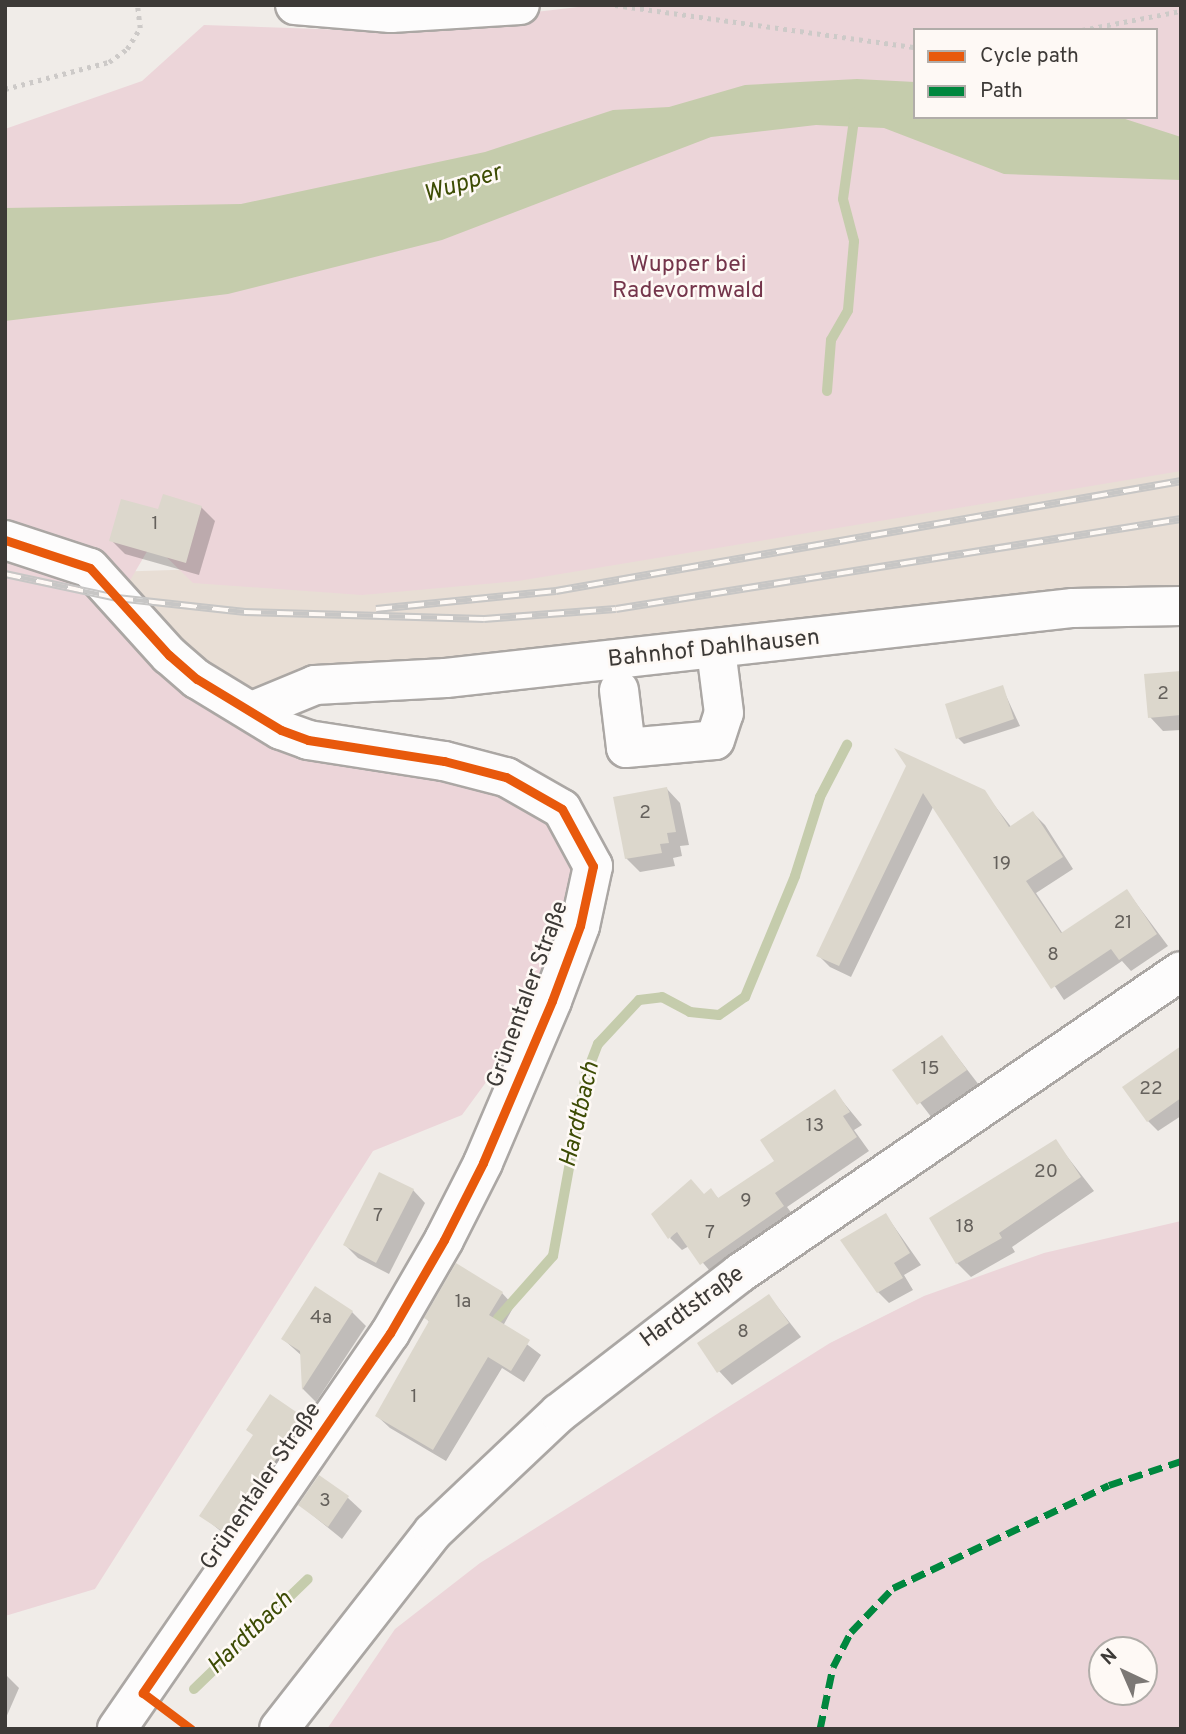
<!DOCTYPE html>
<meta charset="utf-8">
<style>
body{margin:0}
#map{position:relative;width:1186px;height:1734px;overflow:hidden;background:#f0ece8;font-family:Overpass,sans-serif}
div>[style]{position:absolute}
.built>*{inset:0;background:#e8ded5}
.green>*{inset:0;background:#ecd5d9}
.water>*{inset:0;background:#c5ccac}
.shadow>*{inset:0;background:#0003}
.stream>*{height:10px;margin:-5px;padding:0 5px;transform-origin:5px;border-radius:5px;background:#c5ccac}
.building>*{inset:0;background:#dcd7cc}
.path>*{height:4.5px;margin-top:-2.25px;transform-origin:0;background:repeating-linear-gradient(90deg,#cdcac8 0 3.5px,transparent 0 8.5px)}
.roads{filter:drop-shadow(2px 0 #aba7a4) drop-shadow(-2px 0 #aba7a4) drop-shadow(0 2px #aba7a4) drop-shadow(0 -2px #aba7a4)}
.minor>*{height:38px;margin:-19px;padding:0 19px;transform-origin:19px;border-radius:19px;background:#fdfcfc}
.major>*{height:38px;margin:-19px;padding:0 19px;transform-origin:19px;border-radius:19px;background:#fdfcfc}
.rail>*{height:8px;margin-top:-4px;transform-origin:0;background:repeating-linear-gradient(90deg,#fef9f5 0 16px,#c7c6c5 0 32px);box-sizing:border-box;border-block:2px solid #c7c6c5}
.quiet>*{height:7px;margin-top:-3.5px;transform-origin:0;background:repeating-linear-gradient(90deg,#00873e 0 14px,transparent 0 21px)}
.cycleway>*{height:9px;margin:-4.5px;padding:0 4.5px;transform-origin:4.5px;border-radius:4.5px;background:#e8590c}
span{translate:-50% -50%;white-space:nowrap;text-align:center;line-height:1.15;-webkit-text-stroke:5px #fef9f5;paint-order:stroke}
.number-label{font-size:19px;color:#65615c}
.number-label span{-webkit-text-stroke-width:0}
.park-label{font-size:23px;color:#74354b}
.street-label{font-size:23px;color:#3d3a37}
.water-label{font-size:24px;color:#3d4c04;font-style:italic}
.frame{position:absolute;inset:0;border:7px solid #3d3a37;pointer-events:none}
.legend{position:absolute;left:913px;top:28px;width:245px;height:91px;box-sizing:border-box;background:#fef9f5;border:2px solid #b1ada9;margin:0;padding:9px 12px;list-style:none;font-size:21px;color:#3d3a37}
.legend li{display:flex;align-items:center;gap:14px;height:35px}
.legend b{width:35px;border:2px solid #b1ada9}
.north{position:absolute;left:1088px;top:1636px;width:70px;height:70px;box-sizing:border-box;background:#fef9f5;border:2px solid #b1ada9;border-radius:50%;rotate:316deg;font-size:19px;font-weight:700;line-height:28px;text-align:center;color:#3d3a37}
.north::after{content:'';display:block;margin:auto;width:24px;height:32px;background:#7c7875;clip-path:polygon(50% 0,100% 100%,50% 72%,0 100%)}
</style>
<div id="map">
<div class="built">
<div style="clip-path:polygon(1181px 433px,1181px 606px,252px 711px,111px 572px,203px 569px)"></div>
</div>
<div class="green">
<div style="clip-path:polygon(evenodd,595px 5px,1181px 5px,1181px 471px,518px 581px,362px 595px,193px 583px,152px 543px,118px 601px,207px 703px,444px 765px,557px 812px,589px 869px,542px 1006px,462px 1115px,373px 1151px,95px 1589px,5px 1616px,5px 129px,142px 81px,204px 25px,376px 31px,595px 5px,915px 30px,1156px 30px,1156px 117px,915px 117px,915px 30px)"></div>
<div style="clip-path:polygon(evenodd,1181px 1221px,1181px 1729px,327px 1729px,395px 1629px,480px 1563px,830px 1343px,924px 1296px,1044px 1253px,1181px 1221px,1144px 1650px,1144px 1692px,1102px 1692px,1102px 1650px,1144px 1650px)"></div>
</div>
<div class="water">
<div style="clip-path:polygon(857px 79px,915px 82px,915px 117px,1119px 117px,1181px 137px,1181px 180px,1004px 174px,884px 128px,816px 125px,711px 137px,442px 240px,228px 294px,5px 321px,5px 208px,241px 204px,485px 152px,613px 110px,669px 107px,745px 85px)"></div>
</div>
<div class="shadow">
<div style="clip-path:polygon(201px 507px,215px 521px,199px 575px,125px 554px,111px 540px,159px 511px)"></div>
<div style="clip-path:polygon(1181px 672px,1181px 730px,1163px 731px,1150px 717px)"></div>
<div style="clip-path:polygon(1002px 687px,1020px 726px,964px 744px,958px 738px)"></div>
<div style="clip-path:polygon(908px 766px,984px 792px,1012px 828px,1033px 813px,1045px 825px,1073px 869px,1036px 893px,1063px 934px,1127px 891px,1168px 946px,1131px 971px,1122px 961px,1064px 1000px,934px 805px,851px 977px,830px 967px,818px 955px)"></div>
<div style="clip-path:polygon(667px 789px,680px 803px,689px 845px,680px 846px,682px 856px,673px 858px,675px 866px,640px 872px,626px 858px)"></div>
<div style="clip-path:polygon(942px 1037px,979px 1085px,932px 1118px,895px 1070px)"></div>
<div style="clip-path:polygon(1181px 1048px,1181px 1116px,1158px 1131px,1148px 1121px)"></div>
<div style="clip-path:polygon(834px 1091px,862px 1125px,854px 1130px,869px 1151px,787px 1207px,796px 1219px,714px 1276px,689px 1246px,682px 1250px,670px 1238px,711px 1191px,720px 1200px,777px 1161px)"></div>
<div style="clip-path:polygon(1055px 1141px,1094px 1191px,1012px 1247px,1015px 1252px,971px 1277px,957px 1263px)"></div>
<div style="clip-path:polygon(413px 1190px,425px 1203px,389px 1274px,358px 1258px,345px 1245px)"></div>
<div style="clip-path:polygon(886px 1215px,921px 1265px,904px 1275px,913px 1290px,889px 1303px,878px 1292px)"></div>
<div style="clip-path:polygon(502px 1293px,514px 1306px,503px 1326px,541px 1355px,524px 1382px,502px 1368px,446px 1461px,390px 1428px,377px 1416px,430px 1323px,426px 1318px)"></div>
<div style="clip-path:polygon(769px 1296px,801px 1337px,732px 1385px,719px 1371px)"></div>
<div style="clip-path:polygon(352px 1312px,366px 1326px,316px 1402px,303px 1389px,302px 1356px,283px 1339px)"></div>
<div style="clip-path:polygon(304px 1419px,316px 1432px,238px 1545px,202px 1516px)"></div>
<div style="clip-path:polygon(348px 1498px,362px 1511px,342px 1539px,300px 1505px)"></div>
<div style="clip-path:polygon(5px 1674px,19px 1688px,5px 1720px)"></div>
</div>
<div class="stream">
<div style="left:827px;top:391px;width:51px;rotate:-85.5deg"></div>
<div style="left:831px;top:340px;width:34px;rotate:-60deg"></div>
<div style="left:848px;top:310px;width:69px;rotate:-85deg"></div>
<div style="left:854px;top:241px;width:43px;rotate:-104.7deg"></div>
<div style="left:843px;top:199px;width:87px;rotate:-82.1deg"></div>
<div style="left:498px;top:1318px;width:83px;rotate:-48.4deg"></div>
<div style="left:553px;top:1256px;width:184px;rotate:-79.7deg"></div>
<div style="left:586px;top:1075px;width:33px;rotate:-69deg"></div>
<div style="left:598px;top:1044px;width:60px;rotate:-47deg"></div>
<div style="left:639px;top:1000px;width:23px;rotate:-7deg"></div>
<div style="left:662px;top:997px;width:32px;rotate:28deg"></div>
<div style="left:690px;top:1012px;width:29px;rotate:6deg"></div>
<div style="left:719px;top:1015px;width:32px;rotate:-35deg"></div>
<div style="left:745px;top:997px;width:131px;rotate:-67.5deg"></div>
<div style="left:795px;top:876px;width:83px;rotate:-72.4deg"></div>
<div style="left:820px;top:797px;width:59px;rotate:-62.6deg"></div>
<div style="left:194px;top:1689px;width:158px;rotate:-44deg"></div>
</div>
<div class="building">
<div style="clip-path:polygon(163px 494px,202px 506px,186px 563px,109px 541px,121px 499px,158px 509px)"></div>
<div style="clip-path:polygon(1181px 671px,1181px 715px,1148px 718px,1144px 674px)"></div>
<div style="clip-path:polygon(1003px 685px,1014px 719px,956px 739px,945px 704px)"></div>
<div style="clip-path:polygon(894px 748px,985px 790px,1009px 827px,1033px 811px,1063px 857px,1026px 881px,1061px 933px,1127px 889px,1157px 934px,1119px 960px,1111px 949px,1051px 989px,923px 793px,839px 966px,816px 956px,906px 766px)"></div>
<div style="clip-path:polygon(667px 787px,676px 832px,667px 833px,669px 843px,660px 844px,662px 853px,625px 859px,613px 797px)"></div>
<div style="clip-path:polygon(942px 1035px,967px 1070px,917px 1105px,892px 1070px)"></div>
<div style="clip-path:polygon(1181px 1046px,1181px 1098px,1147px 1122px,1122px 1087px)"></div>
<div style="clip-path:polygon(835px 1089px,850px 1112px,843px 1116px,857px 1137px,775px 1193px,784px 1206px,700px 1265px,677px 1232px,668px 1239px,651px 1214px,691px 1179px,704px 1194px,711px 1188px,718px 1198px,774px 1161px,760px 1140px)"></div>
<div style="clip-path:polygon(1056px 1139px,1081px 1177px,999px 1233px,1002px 1238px,956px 1264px,929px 1218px)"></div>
<div style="clip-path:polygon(379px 1172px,414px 1189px,376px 1263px,343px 1245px)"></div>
<div style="clip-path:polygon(886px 1213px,910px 1253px,894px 1263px,903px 1278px,877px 1293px,840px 1240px)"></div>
<div style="clip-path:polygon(456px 1263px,503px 1292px,489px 1315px,530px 1340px,511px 1371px,488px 1357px,433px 1450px,375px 1416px,429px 1321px,424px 1318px)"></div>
<div style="clip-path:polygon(315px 1286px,353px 1311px,302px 1390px,300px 1351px,281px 1339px)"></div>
<div style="clip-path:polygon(769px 1294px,789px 1323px,717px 1373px,697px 1343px)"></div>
<div style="clip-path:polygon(270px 1394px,305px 1418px,225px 1533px,199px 1516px,253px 1435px,246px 1430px)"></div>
<div style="clip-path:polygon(319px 1475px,349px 1496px,328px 1527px,298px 1505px)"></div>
</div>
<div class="path">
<div style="left:615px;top:5px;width:303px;rotate:8deg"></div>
<div style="left:1082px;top:30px;width:101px;rotate:-10.9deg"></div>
<div style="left:5px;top:89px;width:107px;rotate:-14.6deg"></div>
<div style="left:109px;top:62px;width:22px;rotate:-36deg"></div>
<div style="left:127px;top:49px;width:25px;rotate:-58deg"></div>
<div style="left:140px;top:28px;width:23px;rotate:-97deg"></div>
<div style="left:172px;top:1715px;width:24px;rotate:36deg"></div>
</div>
<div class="roads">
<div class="minor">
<div style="left:5px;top:540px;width:89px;rotate:18.2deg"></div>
<div style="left:90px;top:568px;width:118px;rotate:47.8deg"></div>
<div style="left:169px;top:655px;width:37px;rotate:41deg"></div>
<div style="left:197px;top:679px;width:98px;rotate:31.3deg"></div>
<div style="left:281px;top:730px;width:29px;rotate:20deg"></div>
<div style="left:308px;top:740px;width:138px;rotate:8.8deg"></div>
<div style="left:444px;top:761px;width:64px;rotate:14.5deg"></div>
<div style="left:506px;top:777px;width:64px;rotate:29.7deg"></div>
<div style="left:562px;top:809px;width:65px;rotate:61.5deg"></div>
<div style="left:593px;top:866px;width:61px;rotate:102.2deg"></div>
<div style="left:580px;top:926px;width:80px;rotate:110.5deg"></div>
<div style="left:552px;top:1001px;width:176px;rotate:113.1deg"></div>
<div style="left:483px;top:1163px;width:86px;rotate:116.9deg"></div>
<div style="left:444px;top:1240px;width:108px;rotate:120.1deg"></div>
<div style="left:390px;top:1333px;width:481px;rotate:124.6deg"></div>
<div style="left:619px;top:690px;width:58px;rotate:83.1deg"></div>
<div style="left:626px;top:748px;width:89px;rotate:-5.1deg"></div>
<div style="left:715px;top:740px;width:28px;rotate:-72deg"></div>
<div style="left:724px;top:713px;width:64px;rotate:-97.2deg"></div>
<div style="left:252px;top:711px;width:68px;rotate:-22.4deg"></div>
<div style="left:315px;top:685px;width:131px;rotate:-3.1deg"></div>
<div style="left:446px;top:678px;width:631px;rotate:-6.37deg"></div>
<div style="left:1073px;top:608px;width:108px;rotate:-1.1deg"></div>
</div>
<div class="major">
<div style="left:295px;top:5px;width:96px;rotate:4.8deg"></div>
<div style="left:391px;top:13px;width:129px;rotate:-3.5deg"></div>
<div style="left:279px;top:1729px;width:250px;rotate:-52deg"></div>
<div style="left:433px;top:1532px;width:173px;rotate:-43.4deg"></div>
<div style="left:559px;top:1413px;width:229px;rotate:-37.7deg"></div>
<div style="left:740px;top:1273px;width:534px;rotate:-34.4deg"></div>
</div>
</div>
<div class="rail">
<div style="left:5px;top:574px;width:115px;rotate:12.1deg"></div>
<div style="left:117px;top:598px;width:129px;rotate:6.2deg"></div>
<div style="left:245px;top:612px;width:239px;rotate:1.7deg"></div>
<div style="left:484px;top:619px;width:132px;rotate:-4.3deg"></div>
<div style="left:616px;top:609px;width:572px;rotate:-9.05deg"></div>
<div style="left:376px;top:609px;width:181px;rotate:-5.7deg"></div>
<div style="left:556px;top:591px;width:635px;rotate:-9.98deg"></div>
</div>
<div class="quiet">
<div style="left:820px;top:1729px;width:63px;rotate:-78.2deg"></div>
<div style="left:833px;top:1667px;width:39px;rotate:-63deg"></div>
<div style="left:851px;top:1632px;width:61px;rotate:-46.3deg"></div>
<div style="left:893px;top:1588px;width:239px;rotate:-25.5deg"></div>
<div style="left:1109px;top:1485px;width:76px;rotate:-18.4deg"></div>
</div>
<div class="cycleway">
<div style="left:5px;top:540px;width:89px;rotate:18.2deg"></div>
<div style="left:90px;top:568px;width:118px;rotate:47.8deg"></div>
<div style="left:169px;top:655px;width:37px;rotate:41deg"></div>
<div style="left:197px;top:679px;width:98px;rotate:31.3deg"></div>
<div style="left:281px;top:730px;width:29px;rotate:20deg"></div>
<div style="left:308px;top:740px;width:138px;rotate:8.8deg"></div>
<div style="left:444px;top:761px;width:64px;rotate:14.5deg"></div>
<div style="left:506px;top:777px;width:64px;rotate:29.7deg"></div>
<div style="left:562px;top:809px;width:65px;rotate:61.5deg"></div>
<div style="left:593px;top:866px;width:61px;rotate:102.2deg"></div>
<div style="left:580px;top:926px;width:80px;rotate:110.5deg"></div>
<div style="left:552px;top:1001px;width:176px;rotate:113.1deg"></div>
<div style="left:483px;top:1163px;width:86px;rotate:116.9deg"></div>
<div style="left:444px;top:1240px;width:108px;rotate:120.1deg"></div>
<div style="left:390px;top:1333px;width:437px;rotate:124.5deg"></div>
<div style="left:143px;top:1693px;width:60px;rotate:36.9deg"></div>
</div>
<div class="number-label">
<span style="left:155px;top:525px">1</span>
<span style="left:1163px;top:695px">2</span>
<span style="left:645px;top:814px">2</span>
<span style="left:1002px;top:865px">19</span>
<span style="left:1123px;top:924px">21</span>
<span style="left:1053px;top:956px">8</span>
<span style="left:930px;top:1070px">15</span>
<span style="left:1151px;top:1090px">22</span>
<span style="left:815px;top:1127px">13</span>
<span style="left:1046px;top:1173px">20</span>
<span style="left:746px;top:1202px">9</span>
<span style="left:378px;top:1217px">7</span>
<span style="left:965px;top:1228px">18</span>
<span style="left:710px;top:1234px">7</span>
<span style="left:463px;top:1303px">1a</span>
<span style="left:321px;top:1319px">4a</span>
<span style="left:743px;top:1333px">8</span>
<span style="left:414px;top:1398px">1</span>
<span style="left:325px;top:1502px">3</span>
</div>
<div class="park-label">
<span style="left:688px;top:279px">Wupper bei<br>Radevormwald</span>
</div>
<div class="street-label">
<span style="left:714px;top:650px;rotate:-6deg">Bahnhof Dahlhausen</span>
<span style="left:529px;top:995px;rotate:-70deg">Grünentaler Straße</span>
<span style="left:693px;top:1308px;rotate:-36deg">Hardtstraße</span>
<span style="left:262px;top:1487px;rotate:-56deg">Grünentaler Straße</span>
</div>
<div class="water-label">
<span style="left:463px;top:185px;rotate:-17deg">Wupper</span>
<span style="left:581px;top:1115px;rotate:-77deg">Hardtbach</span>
<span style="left:251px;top:1634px;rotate:-44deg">Hardtbach</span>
</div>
<div class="frame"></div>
<ul class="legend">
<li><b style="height:9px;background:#e8590c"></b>Cycle path</li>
<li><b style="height:9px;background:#00873e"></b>Path</li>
</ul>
<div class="north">N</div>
</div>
